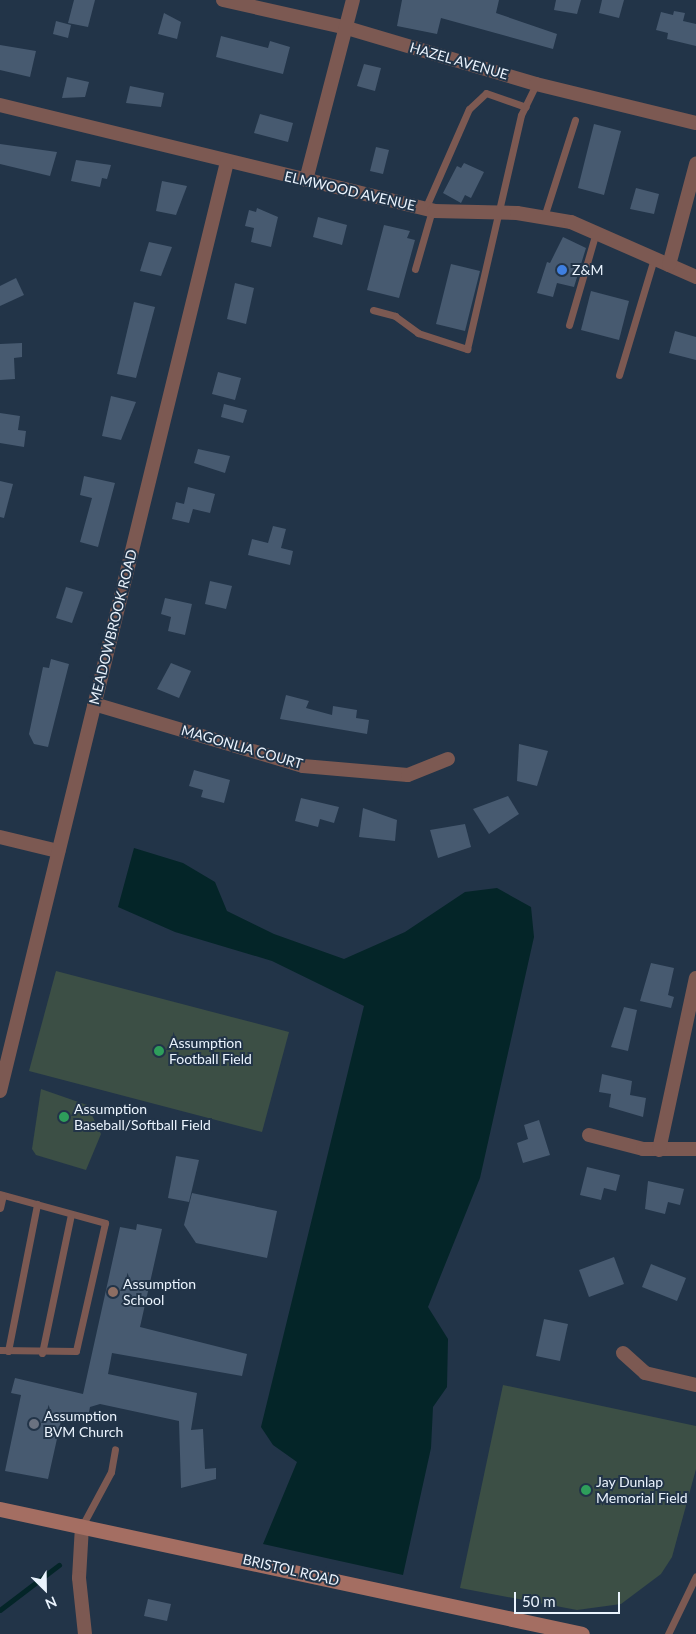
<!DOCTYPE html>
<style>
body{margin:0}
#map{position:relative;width:696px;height:1634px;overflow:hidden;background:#223448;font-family:Lato,sans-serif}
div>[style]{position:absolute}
.green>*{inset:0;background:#3c4f45}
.water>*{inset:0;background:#042528}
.stream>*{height:4.5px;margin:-2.25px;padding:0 2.25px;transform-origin:2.25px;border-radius:2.25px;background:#042528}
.building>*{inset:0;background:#475a70}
.service>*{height:7px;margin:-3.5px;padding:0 3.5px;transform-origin:3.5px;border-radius:3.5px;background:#7c5952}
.minor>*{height:14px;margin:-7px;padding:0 7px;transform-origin:7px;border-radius:7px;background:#7c5952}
.secondary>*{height:15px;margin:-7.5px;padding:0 7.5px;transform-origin:7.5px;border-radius:7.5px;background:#a46e62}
.dots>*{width:14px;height:14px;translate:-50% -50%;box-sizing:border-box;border:2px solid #223448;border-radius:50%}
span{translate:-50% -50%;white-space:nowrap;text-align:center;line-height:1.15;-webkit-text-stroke:4px #223448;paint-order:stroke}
.street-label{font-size:14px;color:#eaf3fd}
.poi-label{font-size:14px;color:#eaf3fd}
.left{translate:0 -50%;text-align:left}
.north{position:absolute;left:20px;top:1564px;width:50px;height:50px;-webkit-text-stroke:4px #223448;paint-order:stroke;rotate:157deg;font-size:14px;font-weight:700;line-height:20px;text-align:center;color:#eaf3fd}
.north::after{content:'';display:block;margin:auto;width:18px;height:22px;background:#eaf3fd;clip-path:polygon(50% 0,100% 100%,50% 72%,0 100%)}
.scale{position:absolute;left:514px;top:1592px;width:106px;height:22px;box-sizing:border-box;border:2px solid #eaf3fd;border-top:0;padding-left:6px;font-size:15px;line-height:18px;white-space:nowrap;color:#eaf3fd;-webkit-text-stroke:4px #223448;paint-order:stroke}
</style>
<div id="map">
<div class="green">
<div style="clip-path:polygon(56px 971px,289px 1032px,262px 1132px,29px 1071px)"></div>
<div style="clip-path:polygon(41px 1089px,87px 1105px,101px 1134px,86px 1170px,36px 1155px,32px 1149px)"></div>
<div style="clip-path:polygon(503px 1385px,696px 1426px,696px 1469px,672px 1557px,661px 1574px,621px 1604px,577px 1610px,460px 1588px)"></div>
</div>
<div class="water">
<div style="clip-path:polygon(134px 848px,183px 863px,215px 882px,227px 911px,274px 934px,344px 959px,405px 932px,465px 892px,497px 888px,531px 907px,534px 937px,480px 1178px,428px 1307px,448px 1339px,447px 1387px,433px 1407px,431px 1448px,403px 1575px,263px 1544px,297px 1462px,273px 1445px,261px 1427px,364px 1006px,272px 961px,175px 932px,118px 907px)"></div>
</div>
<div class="stream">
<div style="left:0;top:1610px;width:74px;rotate:-37.3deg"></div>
</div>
<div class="building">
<div style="clip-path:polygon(74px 0,95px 0,88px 27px,68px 23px)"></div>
<div style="clip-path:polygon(402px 0,499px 0,496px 13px,557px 34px,553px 49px,441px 18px,437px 34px,397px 26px)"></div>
<div style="clip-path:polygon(556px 0,581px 0,577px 14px,554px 10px)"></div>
<div style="clip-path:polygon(602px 0,624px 0,619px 18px,599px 13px)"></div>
<div style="clip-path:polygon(674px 11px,685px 13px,683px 21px,696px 24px,696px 46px,667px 39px,668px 33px,656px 30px,661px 12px,673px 15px)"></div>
<div style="clip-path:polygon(164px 13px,181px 22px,177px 39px,158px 34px)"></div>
<div style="clip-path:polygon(56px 21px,71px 25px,68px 38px,53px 34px)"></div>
<div style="clip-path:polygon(221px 36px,268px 48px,270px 41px,290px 47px,283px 74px,216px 57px)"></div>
<div style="clip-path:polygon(0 45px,36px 51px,30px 77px,0 70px)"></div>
<div style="clip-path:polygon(364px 64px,381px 68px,375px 91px,357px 86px)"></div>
<div style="clip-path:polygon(67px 77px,89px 82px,85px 97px,62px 98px)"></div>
<div style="clip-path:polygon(130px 86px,164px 93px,161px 107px,126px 103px)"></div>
<div style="clip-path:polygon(260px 114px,293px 123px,288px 142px,254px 133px)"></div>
<div style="clip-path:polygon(594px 124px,621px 131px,604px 195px,578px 188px)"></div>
<div style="clip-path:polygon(0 144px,57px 152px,50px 176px,0 164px)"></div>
<div style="clip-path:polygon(376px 147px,389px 150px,383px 174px,370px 171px)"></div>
<div style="clip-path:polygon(76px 160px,111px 165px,107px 179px,102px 178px,100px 187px,71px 181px)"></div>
<div style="clip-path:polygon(464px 163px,484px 172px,471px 198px,465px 195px,461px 203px,443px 193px,457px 166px,461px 168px)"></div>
<div style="clip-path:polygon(162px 181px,187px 186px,176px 215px,156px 211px)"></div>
<div style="clip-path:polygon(636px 188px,659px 194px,654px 214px,630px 209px)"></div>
<div style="clip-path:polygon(257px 208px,278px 217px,271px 247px,251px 242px,254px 228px,245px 226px,249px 210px,256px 212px)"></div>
<div style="clip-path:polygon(318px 217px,347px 225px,342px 245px,313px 237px)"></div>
<div style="clip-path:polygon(384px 225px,410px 231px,407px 238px,415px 240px,399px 298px,367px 290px)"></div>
<div style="clip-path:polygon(563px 237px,586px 248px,574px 287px,557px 283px,553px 297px,537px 293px,547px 262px,550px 263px)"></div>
<div style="clip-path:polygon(149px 242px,172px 247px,161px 276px,140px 271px)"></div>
<div style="clip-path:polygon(451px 264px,480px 271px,465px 331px,436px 324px)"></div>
<div style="clip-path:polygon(16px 278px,24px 295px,0 306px,0 286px)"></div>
<div style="clip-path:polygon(235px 283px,254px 288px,246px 324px,227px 319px)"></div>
<div style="clip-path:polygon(591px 291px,629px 301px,619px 340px,581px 330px)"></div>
<div style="clip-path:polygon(134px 302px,155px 307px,136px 378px,117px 374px)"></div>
<div style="clip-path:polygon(675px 331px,696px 337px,696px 360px,669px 353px)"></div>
<div style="clip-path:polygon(22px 343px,22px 357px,14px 358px,15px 379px,0 380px,0 344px)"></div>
<div style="clip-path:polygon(218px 372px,241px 378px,235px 400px,212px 394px)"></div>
<div style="clip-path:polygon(111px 396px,136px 402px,121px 440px,102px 436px)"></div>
<div style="clip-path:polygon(224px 404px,247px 410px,243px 423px,221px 417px)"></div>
<div style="clip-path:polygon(0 413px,20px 416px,18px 430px,26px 431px,24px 447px,0 443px)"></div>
<div style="clip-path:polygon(198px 449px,230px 456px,225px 473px,194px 463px)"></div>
<div style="clip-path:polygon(84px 476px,115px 483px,98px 547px,80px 542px,92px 498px,80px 495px)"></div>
<div style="clip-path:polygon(0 481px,13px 484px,4px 518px,0 517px)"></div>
<div style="clip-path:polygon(188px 487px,215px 494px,210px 513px,193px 509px,189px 523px,172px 519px,176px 502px,184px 504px)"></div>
<div style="clip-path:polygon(273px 526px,286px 529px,281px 548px,293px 551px,290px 565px,248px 555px,252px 539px,268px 543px)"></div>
<div style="clip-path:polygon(210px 581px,232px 586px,226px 609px,205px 604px)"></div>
<div style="clip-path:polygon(66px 587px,83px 592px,72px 623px,56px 618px)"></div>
<div style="clip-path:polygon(165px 598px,192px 604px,185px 635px,168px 631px,171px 617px,161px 614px)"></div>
<div style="clip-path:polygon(51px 659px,69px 664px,48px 747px,34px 744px,29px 734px,43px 667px,49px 668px)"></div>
<div style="clip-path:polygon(171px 663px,191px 671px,179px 698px,157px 689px)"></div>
<div style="clip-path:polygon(286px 695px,309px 701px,306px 708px,332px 715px,333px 706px,357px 710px,356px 718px,369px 720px,367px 734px,280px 719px)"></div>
<div style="clip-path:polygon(519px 744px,548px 751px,537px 786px,517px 781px)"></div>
<div style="clip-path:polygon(194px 770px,230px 780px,224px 803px,201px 797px,203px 790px,189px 786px)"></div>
<div style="clip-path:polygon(508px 796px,519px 814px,489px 834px,473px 809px)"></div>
<div style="clip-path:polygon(301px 798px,339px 807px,334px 823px,320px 819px,318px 827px,295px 821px)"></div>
<div style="clip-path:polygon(363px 808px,397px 820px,395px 841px,359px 837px)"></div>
<div style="clip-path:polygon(465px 824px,471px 847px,438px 858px,430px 830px)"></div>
<div style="clip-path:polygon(651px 963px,674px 968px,668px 995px,674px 997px,671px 1008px,640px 1001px)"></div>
<div style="clip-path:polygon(624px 1007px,637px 1010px,628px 1051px,611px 1047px)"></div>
<div style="clip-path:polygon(602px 1074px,632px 1081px,630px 1095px,646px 1098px,643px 1117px,609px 1107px,611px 1094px,599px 1092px)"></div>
<div style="clip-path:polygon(539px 1120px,550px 1155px,523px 1163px,517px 1143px,528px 1139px,524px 1125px)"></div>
<div style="clip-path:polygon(176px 1156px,199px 1160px,189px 1202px,168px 1198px)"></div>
<div style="clip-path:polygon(587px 1167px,620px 1175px,616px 1191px,604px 1188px,601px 1200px,580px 1195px)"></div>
<div style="clip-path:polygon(648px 1181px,684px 1189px,680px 1205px,668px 1202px,665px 1214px,645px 1209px)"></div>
<div style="clip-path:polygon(192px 1193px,277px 1211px,267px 1258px,196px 1243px,184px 1225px)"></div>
<div style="clip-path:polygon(137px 1224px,162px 1229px,140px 1327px,247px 1354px,242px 1376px,112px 1353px,108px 1374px,197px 1393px,191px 1430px,203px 1429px,205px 1469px,216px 1468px,216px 1479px,181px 1488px,179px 1421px,100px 1404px,90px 1407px,88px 1417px,63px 1412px,48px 1479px,5px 1471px,21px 1395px,11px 1393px,15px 1378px,83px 1394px,120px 1227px,136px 1230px)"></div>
<div style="clip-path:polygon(614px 1257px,624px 1284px,589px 1297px,579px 1270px)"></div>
<div style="clip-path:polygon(651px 1264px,686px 1278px,677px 1301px,642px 1287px)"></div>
<div style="clip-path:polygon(544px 1319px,568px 1324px,560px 1361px,536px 1356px)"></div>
<div style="clip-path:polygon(148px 1599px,171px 1604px,167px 1621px,144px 1616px)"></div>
</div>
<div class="service">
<div style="left:425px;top:209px;width:109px;rotate:-66.3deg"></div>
<div style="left:469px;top:109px;width:23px;rotate:-43deg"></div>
<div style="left:486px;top:93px;width:42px;rotate:19.3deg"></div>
<div style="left:544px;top:217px;width:102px;rotate:-72.3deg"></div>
<div style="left:415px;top:269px;width:61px;rotate:-73.9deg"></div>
<div style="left:373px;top:310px;width:23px;rotate:15deg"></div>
<div style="left:395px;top:316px;width:29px;rotate:36deg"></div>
<div style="left:418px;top:333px;width:52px;rotate:18.1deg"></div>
<div style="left:467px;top:349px;width:240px;rotate:-77deg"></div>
<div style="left:521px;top:115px;width:34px;rotate:-64deg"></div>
<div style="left:569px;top:325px;width:97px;rotate:-73.8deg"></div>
<div style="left:619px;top:375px;width:122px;rotate:-73.3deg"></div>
<div style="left:0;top:1194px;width:109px;rotate:15.4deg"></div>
<div style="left:105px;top:1223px;width:131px;rotate:102.8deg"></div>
<div style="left:76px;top:1351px;width:76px;rotate:-179.2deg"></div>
<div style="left:0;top:1208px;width:13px;rotate:-77deg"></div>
<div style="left:8px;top:1351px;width:150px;rotate:-78.8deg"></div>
<div style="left:42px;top:1353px;width:142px;rotate:-78.2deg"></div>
<div style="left:82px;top:1526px;width:61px;rotate:-61.8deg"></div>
<div style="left:111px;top:1472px;width:23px;rotate:-80deg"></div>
<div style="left:668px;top:1634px;width:64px;rotate:-64.2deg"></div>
</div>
<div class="minor">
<div style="left:223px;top:0;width:127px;rotate:12.7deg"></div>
<div style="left:347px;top:28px;width:197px;rotate:16.5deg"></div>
<div style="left:536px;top:84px;width:165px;rotate:13.7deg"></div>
<div style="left:0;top:105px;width:447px;rotate:13.7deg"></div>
<div style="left:434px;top:211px;width:83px;rotate:1.4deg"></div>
<div style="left:517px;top:213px;width:55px;rotate:9.5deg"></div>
<div style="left:571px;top:222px;width:137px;rotate:23.7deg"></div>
<div style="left:306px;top:180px;width:186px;rotate:-75.4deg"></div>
<div style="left:669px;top:265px;width:105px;rotate:-75deg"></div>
<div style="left:94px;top:704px;width:218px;rotate:16.5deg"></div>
<div style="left:303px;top:766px;width:105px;rotate:4.9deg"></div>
<div style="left:408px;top:775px;width:43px;rotate:-21.8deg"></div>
<div style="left:0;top:837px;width:60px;rotate:13.6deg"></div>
<div style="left:0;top:1091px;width:956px;rotate:-76.27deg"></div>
<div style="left:589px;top:1135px;width:56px;rotate:14.5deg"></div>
<div style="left:643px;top:1149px;width:53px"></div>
<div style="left:659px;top:1150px;width:176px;rotate:-77.9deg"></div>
<div style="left:623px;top:1353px;width:30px;rotate:42deg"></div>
<div style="left:645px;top:1373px;width:52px;rotate:13.2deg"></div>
<div style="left:82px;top:1526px;width:52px;rotate:93.3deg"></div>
<div style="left:79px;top:1578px;width:56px;rotate:83.9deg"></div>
</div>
<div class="secondary">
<div style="left:0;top:1509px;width:595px;rotate:12.12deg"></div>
</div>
<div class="dots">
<div style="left:562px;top:270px;background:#3f7fe0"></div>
<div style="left:159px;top:1051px;background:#2e9e5b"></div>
<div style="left:64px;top:1117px;background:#2e9e5b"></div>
<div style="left:113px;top:1292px;background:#8d6e63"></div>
<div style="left:34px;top:1424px;background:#6b7280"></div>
<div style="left:586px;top:1490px;background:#2e9e5b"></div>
</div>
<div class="street-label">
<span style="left:459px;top:61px;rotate:16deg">HAZEL AVENUE</span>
<span style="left:350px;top:191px;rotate:13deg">ELMWOOD AVENUE</span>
<span style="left:113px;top:627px;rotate:-76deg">MEADOWBROOK ROAD</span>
<span style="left:242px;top:747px;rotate:16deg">MAGONLIA COURT</span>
<span style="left:291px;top:1570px;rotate:13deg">BRISTOL ROAD</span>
</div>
<div class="poi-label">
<span class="left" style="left:572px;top:270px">Z&amp;M</span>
<span class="left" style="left:169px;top:1051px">Assumption<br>Football Field</span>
<span class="left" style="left:74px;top:1117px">Assumption<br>Baseball/Softball Field</span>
<span class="left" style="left:123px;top:1292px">Assumption<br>School</span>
<span class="left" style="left:44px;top:1424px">Assumption<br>BVM Church</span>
<span class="left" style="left:596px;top:1490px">Jay Dunlap<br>Memorial Field</span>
</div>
<div class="north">N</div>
<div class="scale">50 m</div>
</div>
